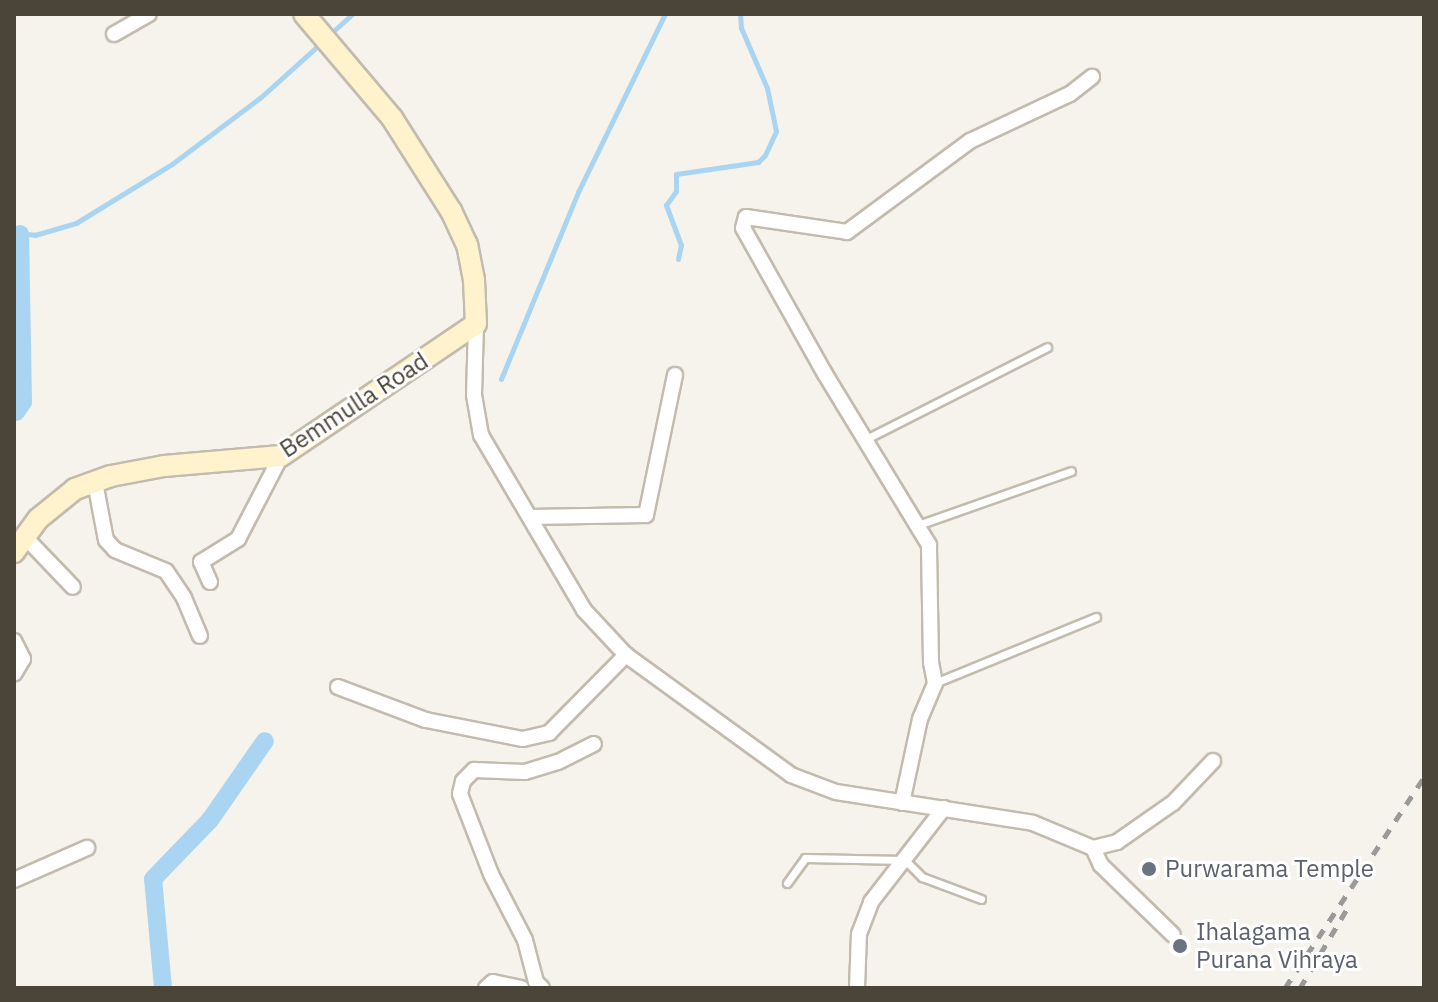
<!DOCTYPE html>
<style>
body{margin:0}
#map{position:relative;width:1438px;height:1002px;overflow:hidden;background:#f6f3ec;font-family:"IBM Plex Sans",sans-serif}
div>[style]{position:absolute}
.stream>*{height:5px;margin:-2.5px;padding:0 2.5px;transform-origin:2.5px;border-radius:2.5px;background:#a9d4f2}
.canal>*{height:18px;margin:-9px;padding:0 9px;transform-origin:9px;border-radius:9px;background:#a9d4f2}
.roads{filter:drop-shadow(2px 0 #c2bbae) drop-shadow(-2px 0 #c2bbae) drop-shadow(0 2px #c2bbae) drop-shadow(0 -2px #c2bbae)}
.lane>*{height:7px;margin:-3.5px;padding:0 3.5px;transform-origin:3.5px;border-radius:3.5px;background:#fff}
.street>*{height:14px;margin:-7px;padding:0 7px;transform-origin:7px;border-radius:7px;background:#fff}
.secondary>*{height:20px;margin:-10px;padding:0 10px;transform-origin:10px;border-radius:10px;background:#fff3cd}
.rail>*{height:5px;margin-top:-2.5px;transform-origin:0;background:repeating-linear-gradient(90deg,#9a9a9a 0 10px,transparent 0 20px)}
.dots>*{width:22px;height:22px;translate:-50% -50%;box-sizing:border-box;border:4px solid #fff;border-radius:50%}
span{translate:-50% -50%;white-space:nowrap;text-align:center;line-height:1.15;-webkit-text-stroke:6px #fff;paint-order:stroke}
.street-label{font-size:24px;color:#4b4439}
.worship-label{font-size:24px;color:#5b616d}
.left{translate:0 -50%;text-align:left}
.frame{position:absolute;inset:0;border:16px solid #4b4439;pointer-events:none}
</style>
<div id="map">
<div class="stream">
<div style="left:329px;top:35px;width:31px;rotate:-42deg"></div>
<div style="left:14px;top:233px;width:21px;rotate:5deg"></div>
<div style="left:35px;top:235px;width:43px;rotate:-16.3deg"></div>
<div style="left:76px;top:223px;width:113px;rotate:-31.6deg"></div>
<div style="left:172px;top:164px;width:111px;rotate:-37deg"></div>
<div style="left:261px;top:97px;width:82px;rotate:-42deg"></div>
<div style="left:678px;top:259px;width:14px;rotate:-78deg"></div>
<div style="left:681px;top:245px;width:43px;rotate:-110.6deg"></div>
<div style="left:666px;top:205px;width:17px;rotate:-54deg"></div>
<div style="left:676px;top:191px;width:17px;rotate:-90deg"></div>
<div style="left:676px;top:174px;width:83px;rotate:-8.3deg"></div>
<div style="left:758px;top:162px;width:10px;rotate:-45deg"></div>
<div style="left:765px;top:155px;width:26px;rotate:-65deg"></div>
<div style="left:776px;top:131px;width:44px;rotate:-101.8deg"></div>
<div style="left:767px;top:88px;width:65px;rotate:-113.4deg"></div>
<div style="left:741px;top:28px;width:14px;rotate:-94deg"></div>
<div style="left:501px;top:379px;width:204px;rotate:-67.6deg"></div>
<div style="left:579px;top:190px;width:196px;rotate:-64deg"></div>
</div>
<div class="canal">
<div style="left:16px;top:412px;width:12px;rotate:-55deg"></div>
<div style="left:23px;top:402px;width:168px;rotate:-91deg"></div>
<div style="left:163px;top:988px;width:109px;rotate:-95.2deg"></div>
<div style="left:153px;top:879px;width:82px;rotate:-46deg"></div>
<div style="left:210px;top:820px;width:96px;rotate:-55.2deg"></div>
</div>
<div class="roads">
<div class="lane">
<div style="left:866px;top:439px;width:203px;rotate:-26.9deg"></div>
<div style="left:918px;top:525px;width:162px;rotate:-19.4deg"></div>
<div style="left:935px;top:683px;width:174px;rotate:-22.3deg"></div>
<div style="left:787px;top:883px;width:31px;rotate:-54deg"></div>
<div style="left:805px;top:858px;width:100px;rotate:1.1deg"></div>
<div style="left:905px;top:860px;width:24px;rotate:45deg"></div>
<div style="left:922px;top:877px;width:63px;rotate:20.4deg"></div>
</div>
<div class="street">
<div style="left:114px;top:34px;width:40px;rotate:-29.7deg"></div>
<div style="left:476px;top:324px;width:71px;rotate:91.6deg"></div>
<div style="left:474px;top:395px;width:41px;rotate:80.1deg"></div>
<div style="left:481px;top:435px;width:203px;rotate:59.5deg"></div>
<div style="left:584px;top:610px;width:62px;rotate:47deg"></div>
<div style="left:626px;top:655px;width:204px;rotate:36deg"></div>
<div style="left:791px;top:775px;width:48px;rotate:20.7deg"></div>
<div style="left:836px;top:792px;width:199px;rotate:8.9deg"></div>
<div style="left:1033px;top:823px;width:65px;rotate:22.6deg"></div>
<div style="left:1093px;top:848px;width:25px;rotate:-14deg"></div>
<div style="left:1117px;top:842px;width:68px;rotate:-34.9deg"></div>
<div style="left:1173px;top:803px;width:58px;rotate:-46.4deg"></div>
<div style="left:95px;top:482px;width:59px;rotate:79.3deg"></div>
<div style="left:106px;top:540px;width:13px;rotate:48deg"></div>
<div style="left:115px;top:550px;width:55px;rotate:22.4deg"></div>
<div style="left:166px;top:571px;width:32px;rotate:56deg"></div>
<div style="left:184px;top:598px;width:41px;rotate:67.2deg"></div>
<div style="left:530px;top:517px;width:116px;rotate:-1deg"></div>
<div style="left:646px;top:515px;width:143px;rotate:-78.3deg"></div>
<div style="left:25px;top:537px;width:69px;rotate:46.2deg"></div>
<div style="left:210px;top:582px;width:22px;rotate:-114deg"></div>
<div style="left:201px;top:562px;width:44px;rotate:-31.9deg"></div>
<div style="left:238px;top:539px;width:93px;rotate:-62.6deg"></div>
<div style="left:14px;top:641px;width:20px;rotate:63deg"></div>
<div style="left:23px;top:659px;width:17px;rotate:121deg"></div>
<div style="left:338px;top:687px;width:94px;rotate:20.6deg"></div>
<div style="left:426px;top:720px;width:99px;rotate:11.1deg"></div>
<div style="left:523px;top:739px;width:27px;rotate:-13deg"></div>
<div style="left:549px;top:733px;width:110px;rotate:-45.4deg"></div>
<div style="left:902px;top:803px;width:86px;rotate:-77.9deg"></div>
<div style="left:920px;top:719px;width:39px;rotate:-67deg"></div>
<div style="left:935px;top:683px;width:21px;rotate:-101deg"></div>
<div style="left:931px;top:662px;width:117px;rotate:-91deg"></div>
<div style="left:929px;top:545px;width:200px;rotate:-121.3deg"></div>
<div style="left:825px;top:374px;width:167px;rotate:-119.3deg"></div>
<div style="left:743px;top:228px;width:11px;rotate:-75deg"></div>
<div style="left:746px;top:217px;width:102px;rotate:8.4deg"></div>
<div style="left:847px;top:232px;width:153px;rotate:-36.5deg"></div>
<div style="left:970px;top:141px;width:110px;rotate:-25.2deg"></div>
<div style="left:1070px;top:94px;width:28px;rotate:-38deg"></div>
<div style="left:1093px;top:848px;width:19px;rotate:65deg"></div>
<div style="left:1101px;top:865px;width:100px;rotate:44.2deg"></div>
<div style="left:14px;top:880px;width:80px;rotate:-23.7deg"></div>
<div style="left:486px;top:988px;width:9px;rotate:-41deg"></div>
<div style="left:493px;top:982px;width:29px;rotate:12deg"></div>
<div style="left:542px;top:988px;width:8px;rotate:-135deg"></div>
<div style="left:536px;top:982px;width:43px;rotate:-104.7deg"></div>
<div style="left:525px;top:940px;width:74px;rotate:-117.3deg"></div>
<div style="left:491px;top:874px;width:86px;rotate:-111.2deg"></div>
<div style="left:460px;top:794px;width:13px;rotate:-77deg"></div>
<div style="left:463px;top:781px;width:16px;rotate:-45deg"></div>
<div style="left:474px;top:770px;width:51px;rotate:2.2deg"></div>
<div style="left:525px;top:772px;width:34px;rotate:-17deg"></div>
<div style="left:558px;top:762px;width:40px;rotate:-26.6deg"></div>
<div style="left:857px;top:988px;width:54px;rotate:-87.9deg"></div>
<div style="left:859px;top:934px;width:34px;rotate:-69deg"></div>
<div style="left:871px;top:902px;width:119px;rotate:-52.2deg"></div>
</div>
<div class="secondary">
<div style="left:14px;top:552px;width:41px;rotate:-54deg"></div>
<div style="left:38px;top:519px;width:48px;rotate:-39deg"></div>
<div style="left:75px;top:489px;width:38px;rotate:-20deg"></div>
<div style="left:111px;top:476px;width:54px;rotate:-10.7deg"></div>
<div style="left:164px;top:466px;width:117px;rotate:-4.9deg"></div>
<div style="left:281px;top:456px;width:235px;rotate:-34.1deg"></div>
<div style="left:476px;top:324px;width:44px;rotate:-92.6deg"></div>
<div style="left:474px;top:280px;width:36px;rotate:-101deg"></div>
<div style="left:467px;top:245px;width:38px;rotate:-115deg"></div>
<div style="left:451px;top:211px;width:110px;rotate:-122.4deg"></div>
<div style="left:392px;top:118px;width:136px;rotate:-130.2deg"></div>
</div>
</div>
<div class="rail">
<div style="left:1285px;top:988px;width:253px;rotate:-56.6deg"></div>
<div style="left:1300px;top:988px;width:92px;rotate:-59.3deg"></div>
</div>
<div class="dots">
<div style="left:1149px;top:869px;background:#6b7280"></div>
<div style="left:1180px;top:946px;background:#6b7280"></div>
</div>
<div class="street-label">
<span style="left:354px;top:405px;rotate:-33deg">Bemmulla Road</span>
</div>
<div class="worship-label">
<span class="left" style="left:1165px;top:869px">Purwarama Temple</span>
<span class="left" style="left:1196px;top:946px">Ihalagama<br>Purana Vihraya</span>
</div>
<div class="frame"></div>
</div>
